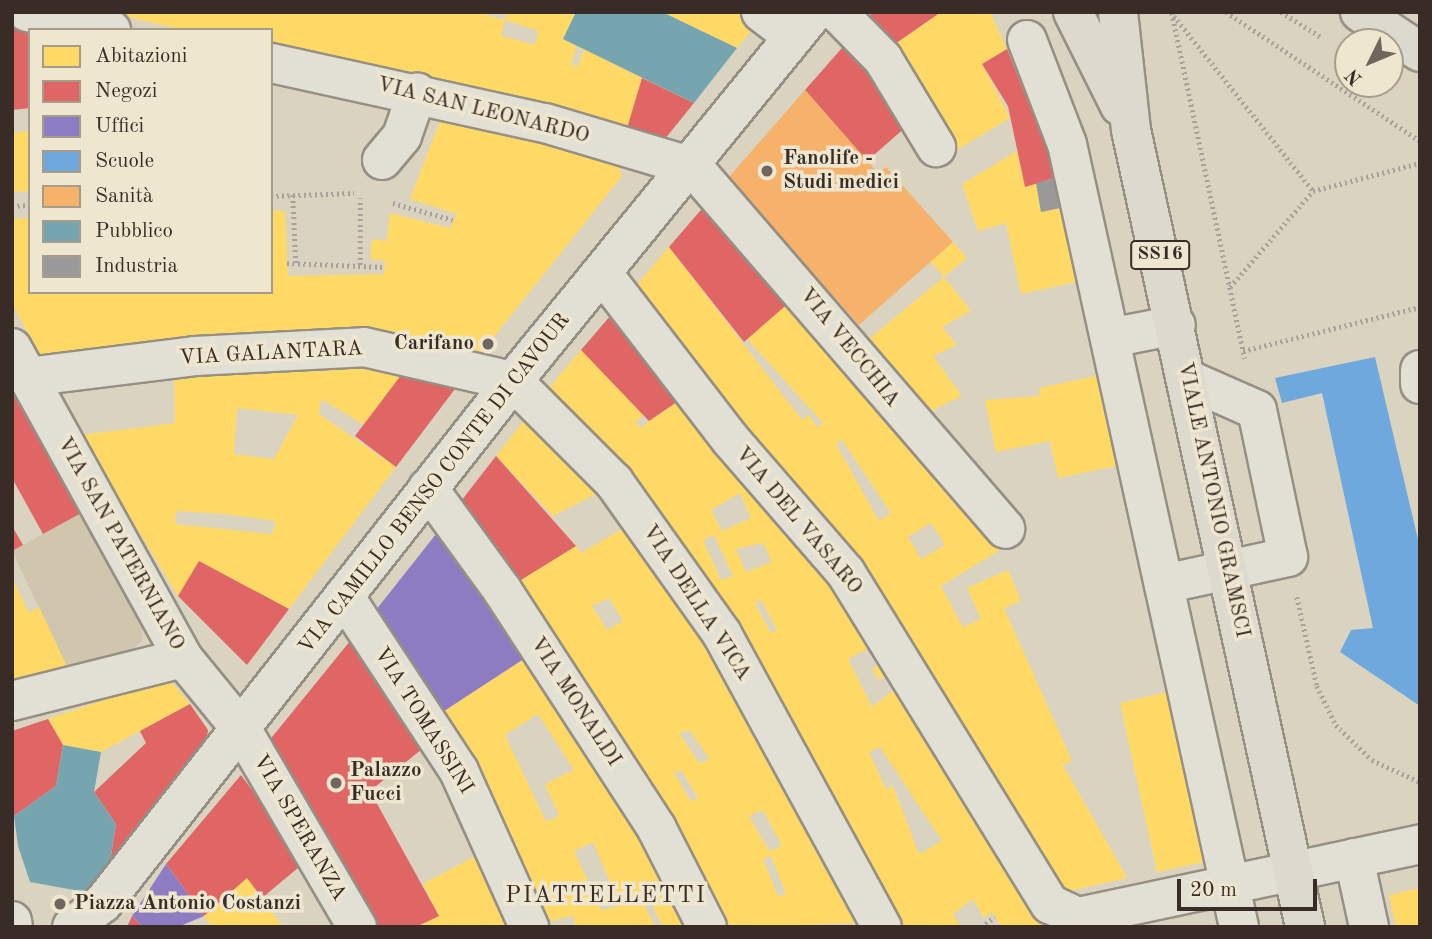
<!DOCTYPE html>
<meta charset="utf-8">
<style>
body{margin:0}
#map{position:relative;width:1432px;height:939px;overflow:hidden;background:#dad3c0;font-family:"Old Standard TT",serif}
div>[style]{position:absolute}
.green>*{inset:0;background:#d0c6ad}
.homes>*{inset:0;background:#ffd966}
.shops>*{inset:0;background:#e06666}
.offices>*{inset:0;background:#8e7cc3}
.schools>*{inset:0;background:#6fa8dc}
.health>*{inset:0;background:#f6b26b}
.public>*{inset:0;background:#76a5af}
.industry>*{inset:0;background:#999}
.path>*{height:4.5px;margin-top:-2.25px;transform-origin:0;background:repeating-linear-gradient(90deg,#a7a39b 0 2px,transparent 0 5.5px)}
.roads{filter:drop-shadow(2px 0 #958f84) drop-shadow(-2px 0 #958f84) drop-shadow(0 2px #958f84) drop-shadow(0 -2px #958f84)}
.minor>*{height:38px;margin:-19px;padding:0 19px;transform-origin:19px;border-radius:19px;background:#e2dfd5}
.major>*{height:38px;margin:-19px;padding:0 19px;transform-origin:19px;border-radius:19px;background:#ddd9ce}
.dots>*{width:19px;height:19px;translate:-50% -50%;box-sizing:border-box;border:4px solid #eee6cf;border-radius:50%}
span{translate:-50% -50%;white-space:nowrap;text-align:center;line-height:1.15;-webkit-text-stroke:7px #eee6cf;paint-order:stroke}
.shield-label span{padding:2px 5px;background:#eee6cf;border:2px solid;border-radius:5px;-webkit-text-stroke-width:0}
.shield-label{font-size:19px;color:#392c27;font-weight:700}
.street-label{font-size:21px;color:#392c27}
.poi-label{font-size:21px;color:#392c27;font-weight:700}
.left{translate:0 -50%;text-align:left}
.right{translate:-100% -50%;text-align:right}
.neighbourhood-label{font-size:23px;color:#392c27;letter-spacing:2px}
.frame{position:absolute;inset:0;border:14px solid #392c27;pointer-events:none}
.legend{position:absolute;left:28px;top:28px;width:245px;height:266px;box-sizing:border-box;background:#eee6cf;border:2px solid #a69c8c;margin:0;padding:9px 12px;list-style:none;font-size:21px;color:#392c27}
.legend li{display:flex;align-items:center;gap:14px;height:35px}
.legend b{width:35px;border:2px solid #a69c8c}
.north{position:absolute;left:1334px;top:28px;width:70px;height:70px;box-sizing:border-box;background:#eee6cf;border:2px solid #a69c8c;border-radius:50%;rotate:227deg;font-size:19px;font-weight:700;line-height:28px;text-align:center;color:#392c27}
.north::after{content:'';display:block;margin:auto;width:24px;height:32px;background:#71665d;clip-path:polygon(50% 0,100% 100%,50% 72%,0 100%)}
.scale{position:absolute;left:1177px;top:879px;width:140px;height:32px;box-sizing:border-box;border:4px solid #392c27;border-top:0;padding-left:9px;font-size:21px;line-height:24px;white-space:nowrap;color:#392c27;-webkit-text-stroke:5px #eee6cf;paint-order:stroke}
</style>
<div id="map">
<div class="green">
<div style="clip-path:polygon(85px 511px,143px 615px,142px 641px,124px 657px,69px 671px,12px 551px)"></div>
</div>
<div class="homes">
<div style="clip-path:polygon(476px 12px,505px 20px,501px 36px,535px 45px,538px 31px,505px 20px,507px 12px,576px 12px,563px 39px,577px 46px,571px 64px,578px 67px,584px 49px,642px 78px,625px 135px,271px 48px,271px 30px,184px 30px,110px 13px)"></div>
<div style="clip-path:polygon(662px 12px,736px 12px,756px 25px,737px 48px)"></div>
<div style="clip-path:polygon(941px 12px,990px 12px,1007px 49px,982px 64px,1010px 118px,955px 151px,892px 46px)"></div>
<div style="clip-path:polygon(443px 113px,616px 157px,622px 176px,478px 357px,43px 363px,12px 303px,12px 219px,30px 218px,30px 292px,271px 292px,271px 210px,285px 211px,288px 276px,384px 274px,385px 261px,370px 259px,372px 239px,387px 241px,390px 213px,450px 228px,457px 214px,410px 199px)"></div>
<div style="clip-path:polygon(30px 131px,30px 191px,12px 192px,12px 133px)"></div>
<div style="clip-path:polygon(1017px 151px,1025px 187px,1036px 183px,1041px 212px,1065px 207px,1081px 281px,1021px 294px,1006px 223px,978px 231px,962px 184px)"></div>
<div style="clip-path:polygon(953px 242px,967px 258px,944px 277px,930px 261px)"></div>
<div style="clip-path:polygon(evenodd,669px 247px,802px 420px,809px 415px,817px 427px,823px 423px,747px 339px,791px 301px,1005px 547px,941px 586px,963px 627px,981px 619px,967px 588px,1008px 570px,1021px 601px,1004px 608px,1072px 761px,1063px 765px,1127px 878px,1060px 893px,633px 289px,669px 247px,842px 440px,891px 513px,879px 521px,836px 444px,842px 440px,669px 247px,931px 523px,945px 545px,921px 559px,908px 537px,931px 523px)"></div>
<div style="clip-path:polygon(944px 277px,971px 311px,942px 327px,957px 345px,933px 356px,962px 396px,918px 417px,858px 348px)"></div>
<div style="clip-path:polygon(evenodd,581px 350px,644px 415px,636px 422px,640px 428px,687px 395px,879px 643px,848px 659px,872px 707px,904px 682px,1044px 927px,1001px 927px,992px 912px,984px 918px,973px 899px,953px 914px,961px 927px,896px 927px,543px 395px,581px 350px,740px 493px,751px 518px,722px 531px,711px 510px,740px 493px,581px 350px,714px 535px,733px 576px,721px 580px,703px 540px,714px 535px,581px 350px,763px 543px,772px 562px,746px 572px,736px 549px,763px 543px,581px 350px,761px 600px,777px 630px,771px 633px,755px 603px,761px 600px,581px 350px,880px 747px,942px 841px,919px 854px,893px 786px,886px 789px,869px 752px,880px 747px)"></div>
<div style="clip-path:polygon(evenodd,233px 366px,408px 366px,364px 425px,321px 399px,319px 414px,396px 467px,289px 609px,199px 561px,178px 596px,80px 435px,175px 423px,174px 372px,233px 366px,237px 408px,298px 415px,274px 459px,234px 454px,237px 408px,233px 366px,176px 511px,223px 514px,276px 521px,272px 534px,175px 524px,176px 511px)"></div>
<div style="clip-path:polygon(1096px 376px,1121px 465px,1058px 478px,1050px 441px,996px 452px,985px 400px,1040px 396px,1039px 388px)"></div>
<div style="clip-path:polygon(532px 411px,608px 488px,553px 516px,496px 456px)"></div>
<div style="clip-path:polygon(evenodd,634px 522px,660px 563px,867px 923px,722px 927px,516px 583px,576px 546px,581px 553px,634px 522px,609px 598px,623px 621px,607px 630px,592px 606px,609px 598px,634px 522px,689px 730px,710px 759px,699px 763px,679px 733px,689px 730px,634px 522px,681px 770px,698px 798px,691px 801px,674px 773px,681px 770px,634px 522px,763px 810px,782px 846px,769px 851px,749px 816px,763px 810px,634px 522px,771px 856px,786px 894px,778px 896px,763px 859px,771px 856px)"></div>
<div style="clip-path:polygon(12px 577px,28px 612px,39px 607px,69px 671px,12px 686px)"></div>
<div style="clip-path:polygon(evenodd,530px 655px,696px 927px,663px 927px,648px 895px,641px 898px,655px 927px,575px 927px,574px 916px,544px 922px,438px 715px,530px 655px,538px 714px,574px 770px,545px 784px,559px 816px,546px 822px,505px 735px,538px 714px,530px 655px,593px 842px,620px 906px,601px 910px,574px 851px,593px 842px)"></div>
<div style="clip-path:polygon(889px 658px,896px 669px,879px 680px,872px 669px)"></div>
<div style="clip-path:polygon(168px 678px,190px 704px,101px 752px,63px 745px,48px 719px)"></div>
<div style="clip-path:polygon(1171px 691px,1208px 861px,1157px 872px,1120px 703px)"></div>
<div style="clip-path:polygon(483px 852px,518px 927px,416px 927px,439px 916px,423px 884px)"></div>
<div style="clip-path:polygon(247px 878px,283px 927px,212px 927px,204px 916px)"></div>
<div style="clip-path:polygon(1420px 888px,1420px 927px,1396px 927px,1389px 895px)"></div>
</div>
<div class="shops">
<div style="clip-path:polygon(873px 12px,941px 12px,892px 46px,867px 19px)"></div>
<div style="clip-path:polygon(12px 24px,30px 28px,30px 108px,12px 110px)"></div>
<div style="clip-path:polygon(849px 40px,907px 126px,867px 161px,805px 90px)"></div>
<div style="clip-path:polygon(1007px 49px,1058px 177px,1025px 187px,1008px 106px,982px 64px)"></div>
<div style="clip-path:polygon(642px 78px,694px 103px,660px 145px,625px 135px)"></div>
<div style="clip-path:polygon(706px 204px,791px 301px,744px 342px,669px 247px)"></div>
<div style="clip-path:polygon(617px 308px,687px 395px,649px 421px,581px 350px)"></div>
<div style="clip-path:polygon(408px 366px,458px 385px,396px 467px,355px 436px)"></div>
<div style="clip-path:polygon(20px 394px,85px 511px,43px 534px,12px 478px,12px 398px)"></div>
<div style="clip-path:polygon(496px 456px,576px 546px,516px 583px,458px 505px)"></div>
<div style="clip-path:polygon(12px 526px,23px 545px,12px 551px)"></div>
<div style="clip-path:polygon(199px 561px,289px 609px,247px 665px,178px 596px)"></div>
<div style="clip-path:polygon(355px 635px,427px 745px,370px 791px,439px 916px,416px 927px,376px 927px,268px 742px)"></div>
<div style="clip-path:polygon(190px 704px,208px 730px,207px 739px,110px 862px,116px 824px,94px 792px,146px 743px,140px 731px)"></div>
<div style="clip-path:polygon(48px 719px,63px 745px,56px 786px,14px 816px,12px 731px)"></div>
<div style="clip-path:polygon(241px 775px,305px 862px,262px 898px,247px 878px,204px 916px,166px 864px)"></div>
<div style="clip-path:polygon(132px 916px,143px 927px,127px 927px)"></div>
</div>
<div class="offices">
<div style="clip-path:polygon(444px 524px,530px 655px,438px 715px,372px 615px)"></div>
<div style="clip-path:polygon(166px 864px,204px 916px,178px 927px,143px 927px,132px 916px)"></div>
</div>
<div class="schools">
<div style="clip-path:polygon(1375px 357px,1420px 548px,1420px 706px,1340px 652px,1351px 630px,1373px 628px,1322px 393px,1282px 403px,1275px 378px)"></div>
</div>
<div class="health">
<div style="clip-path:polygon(805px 90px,878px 173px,886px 167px,953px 242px,859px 325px,728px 178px)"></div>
</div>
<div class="public">
<div style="clip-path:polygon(576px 12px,662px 12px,737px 48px,694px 103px,563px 39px)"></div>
<div style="clip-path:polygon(63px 745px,101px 752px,94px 792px,116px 824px,110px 862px,85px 892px,30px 882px,18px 846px,14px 816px,56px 786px)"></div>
</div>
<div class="industry">
<div style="clip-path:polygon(1058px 177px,1065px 207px,1041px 212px,1036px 183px)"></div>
</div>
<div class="path">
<div style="left:1226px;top:12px;width:233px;rotate:33.6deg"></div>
<div style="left:1281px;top:12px;width:49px;rotate:31.8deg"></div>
<div style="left:1172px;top:13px;width:353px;rotate:78.1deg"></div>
<div style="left:1174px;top:16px;width:223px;rotate:51.5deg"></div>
<div style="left:293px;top:195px;width:68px;rotate:87.5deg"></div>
<div style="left:271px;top:196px;width:83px;rotate:-2.1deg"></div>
<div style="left:393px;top:203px;width:62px;rotate:15.8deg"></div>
<div style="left:12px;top:206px;width:18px;rotate:-3deg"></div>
<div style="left:287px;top:263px;width:98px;rotate:2.3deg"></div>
<div style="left:360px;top:265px;width:67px;rotate:-90deg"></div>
<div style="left:1230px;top:287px;width:127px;rotate:-49.2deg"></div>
<div style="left:1313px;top:191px;width:111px;rotate:-14.7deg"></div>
<div style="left:1243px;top:351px;width:182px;rotate:-14deg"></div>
<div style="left:1297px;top:597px;width:91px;rotate:77.3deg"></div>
<div style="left:1317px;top:686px;width:43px;rotate:64deg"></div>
<div style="left:1336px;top:725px;width:50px;rotate:44.2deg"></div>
<div style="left:1372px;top:760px;width:53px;rotate:24.6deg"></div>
<div style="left:981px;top:927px;width:17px;rotate:-36deg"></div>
</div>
<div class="roads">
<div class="minor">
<div style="left:27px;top:12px;width:86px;rotate:12.1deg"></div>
<div style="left:761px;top:12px;width:41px;rotate:37.1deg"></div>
<div style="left:837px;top:12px;width:66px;rotate:45.6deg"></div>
<div style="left:883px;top:59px;width:103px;rotate:58.9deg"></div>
<div style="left:1027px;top:40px;width:111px;rotate:69deg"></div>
<div style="left:1067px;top:144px;width:802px;rotate:77.61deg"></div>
<div style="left:271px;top:63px;width:280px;rotate:12.4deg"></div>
<div style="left:545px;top:123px;width:154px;rotate:16.6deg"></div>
<div style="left:693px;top:167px;width:478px;rotate:49.2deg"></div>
<div style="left:382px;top:160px;width:31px;rotate:-50deg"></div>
<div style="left:402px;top:136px;width:46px;rotate:-70.8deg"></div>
<div style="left:603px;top:274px;width:208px;rotate:52.4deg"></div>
<div style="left:730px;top:439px;width:177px;rotate:49.1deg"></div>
<div style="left:846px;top:573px;width:389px;rotate:58.4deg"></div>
<div style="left:1050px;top:904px;width:31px;rotate:25deg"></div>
<div style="left:1078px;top:917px;width:350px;rotate:-12deg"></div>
<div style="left:1110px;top:338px;width:67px;rotate:-11.1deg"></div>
<div style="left:12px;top:348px;width:354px;rotate:61.1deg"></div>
<div style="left:183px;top:658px;width:93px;rotate:50.7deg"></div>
<div style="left:242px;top:730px;width:228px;rotate:59.7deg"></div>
<div style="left:1420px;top:370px;width:14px;rotate:90deg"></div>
<div style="left:27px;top:377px;width:169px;rotate:-7.1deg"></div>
<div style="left:195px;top:356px;width:169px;rotate:-3deg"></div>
<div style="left:364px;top:347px;width:153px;rotate:12.9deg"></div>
<div style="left:513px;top:381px;width:143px;rotate:45deg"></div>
<div style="left:614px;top:482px;width:186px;rotate:54.6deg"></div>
<div style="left:722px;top:634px;width:334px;rotate:61.4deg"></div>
<div style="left:428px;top:488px;width:126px;rotate:54deg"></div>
<div style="left:502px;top:590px;width:285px;rotate:57deg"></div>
<div style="left:657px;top:829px;width:110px;rotate:63deg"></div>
<div style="left:1164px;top:584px;width:127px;rotate:-12.3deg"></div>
<div style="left:1288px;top:557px;width:150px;rotate:-101.9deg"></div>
<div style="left:1257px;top:410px;width:74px;rotate:-156.2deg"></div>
<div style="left:344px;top:596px;width:209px;rotate:56.7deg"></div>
<div style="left:459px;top:771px;width:171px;rotate:65.8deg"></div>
<div style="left:12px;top:701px;width:176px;rotate:-14.1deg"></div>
<div style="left:1354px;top:858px;width:71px;rotate:77.7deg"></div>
<div style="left:12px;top:921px;width:6px;rotate:81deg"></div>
<div style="left:72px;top:927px;width:39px;rotate:-38deg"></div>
<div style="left:103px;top:903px;width:664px;rotate:-51.85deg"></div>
<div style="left:513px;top:381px;width:476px;rotate:-50.8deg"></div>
</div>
<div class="major">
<div style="left:1073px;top:12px;width:105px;rotate:63.4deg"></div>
<div style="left:1118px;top:12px;width:119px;rotate:83.7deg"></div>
<div style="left:1131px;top:130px;width:816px;rotate:77.68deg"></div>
<div style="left:1360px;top:12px;width:72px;rotate:33.7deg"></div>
</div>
</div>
<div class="dots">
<div style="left:767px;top:171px;background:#71665d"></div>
<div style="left:488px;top:344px;background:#71665d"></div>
<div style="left:336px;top:783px;background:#71665d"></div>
<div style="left:60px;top:904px;background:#71665d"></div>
</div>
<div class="shield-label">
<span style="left:1160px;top:255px">SS16</span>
</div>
<div class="street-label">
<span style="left:483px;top:111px;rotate:14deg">VIA SAN LEONARDO</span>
<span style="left:849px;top:348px;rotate:51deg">VIA VECCHIA</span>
<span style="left:271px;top:354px;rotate:-3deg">VIA GALANTARA</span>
<span style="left:435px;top:484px;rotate:-52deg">VIA CAMILLO BENSO CONTE DI CAVOUR</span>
<span style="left:1213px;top:500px;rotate:78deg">VIALE ANTONIO GRAMSCI</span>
<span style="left:798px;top:521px;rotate:50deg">VIA DEL VASARO</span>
<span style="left:120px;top:544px;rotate:61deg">VIA SAN PATERNIANO</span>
<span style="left:696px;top:603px;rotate:57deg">VIA DELLA VICA</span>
<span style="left:575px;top:702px;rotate:57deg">VIA MONALDI</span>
<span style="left:423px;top:721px;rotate:58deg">VIA TOMASSINI</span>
<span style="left:299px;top:828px;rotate:60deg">VIA SPERANZA</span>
</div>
<div class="poi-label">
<span class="left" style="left:783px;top:171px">Fanolife -<br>Studi medici</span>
<span class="right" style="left:474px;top:344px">Carifano</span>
<span class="left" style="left:350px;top:783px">Palazzo<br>Fucci</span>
<span class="left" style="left:74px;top:904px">Piazza Antonio Costanzi</span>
</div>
<div class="neighbourhood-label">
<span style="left:606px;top:896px">PIATTELLETTI</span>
</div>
<div class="frame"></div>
<ul class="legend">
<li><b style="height:19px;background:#ffd966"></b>Abitazioni</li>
<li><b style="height:19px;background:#e06666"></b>Negozi</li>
<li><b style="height:19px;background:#8e7cc3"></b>Uffici</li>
<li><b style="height:19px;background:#6fa8dc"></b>Scuole</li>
<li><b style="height:19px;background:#f6b26b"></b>Sanità</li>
<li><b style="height:19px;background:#76a5af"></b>Pubblico</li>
<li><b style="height:19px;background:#999"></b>Industria</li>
</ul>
<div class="north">N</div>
<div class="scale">20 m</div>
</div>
